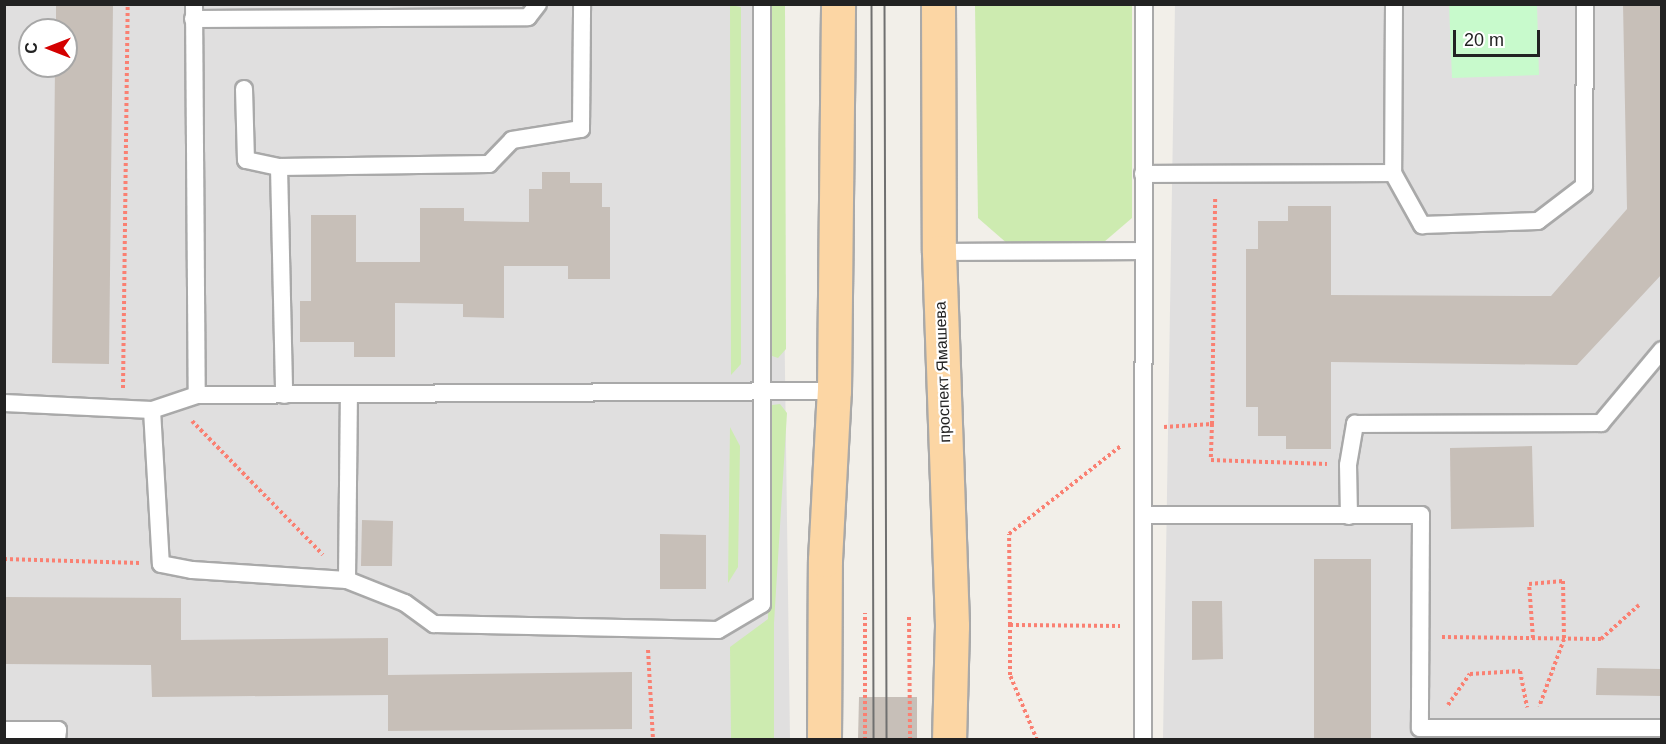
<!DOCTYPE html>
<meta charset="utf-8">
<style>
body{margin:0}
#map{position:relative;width:1666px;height:744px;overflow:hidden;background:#f2efe9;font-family:Arial,sans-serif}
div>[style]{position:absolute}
.residential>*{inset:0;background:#e0dfdf}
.grass>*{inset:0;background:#cdebb0}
.park>*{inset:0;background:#c8facc}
.building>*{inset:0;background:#c7bfb8}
.path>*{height:4px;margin-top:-2px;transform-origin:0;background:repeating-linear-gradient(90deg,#fa8072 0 3px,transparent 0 6px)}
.roads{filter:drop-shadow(2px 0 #a9a9a9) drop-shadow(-2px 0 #a9a9a9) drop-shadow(0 2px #a9a9a9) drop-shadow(0 -2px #a9a9a9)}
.lane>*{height:16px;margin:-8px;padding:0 8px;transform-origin:8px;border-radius:8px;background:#fff}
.primary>*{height:33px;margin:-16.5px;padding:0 16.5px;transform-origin:16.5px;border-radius:16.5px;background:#fcd6a4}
.tram>*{height:1.5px;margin:-0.75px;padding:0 0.75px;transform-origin:0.75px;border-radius:0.75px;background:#707070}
span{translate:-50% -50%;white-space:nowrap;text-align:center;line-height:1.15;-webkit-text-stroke:4.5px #fff;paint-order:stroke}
.street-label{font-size:16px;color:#222}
.frame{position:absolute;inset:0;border:6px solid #222;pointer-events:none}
.north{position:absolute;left:18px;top:18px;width:60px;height:60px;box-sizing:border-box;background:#fff;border:2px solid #a7a7a7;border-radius:50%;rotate:270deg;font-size:16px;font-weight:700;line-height:24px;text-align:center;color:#222}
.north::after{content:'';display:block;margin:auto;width:21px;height:27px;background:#d40000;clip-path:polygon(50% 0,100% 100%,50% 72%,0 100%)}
.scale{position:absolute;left:1453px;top:30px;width:87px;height:27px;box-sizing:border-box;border:3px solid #222;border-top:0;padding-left:8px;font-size:18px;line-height:21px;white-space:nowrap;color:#222;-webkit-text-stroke:4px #fff;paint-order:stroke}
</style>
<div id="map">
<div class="residential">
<div style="clip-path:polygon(evenodd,4px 5px,780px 5px,790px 739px,5px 739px,4px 5px,30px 30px,66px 30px,66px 66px,30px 66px,30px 30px)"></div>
<div style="clip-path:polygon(1175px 5px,1661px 5px,1661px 739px,1163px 740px)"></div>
</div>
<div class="grass">
<div style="clip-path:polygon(730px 5px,741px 7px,741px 364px,731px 375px)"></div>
<div style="clip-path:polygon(767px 5px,785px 5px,786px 349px,778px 358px,769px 355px)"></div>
<div style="clip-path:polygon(975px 5px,1132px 5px,1132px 218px,1097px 248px,1009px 245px,978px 218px)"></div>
<div style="clip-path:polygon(780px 404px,787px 413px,774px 623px,774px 739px,731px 739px,730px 647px,768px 619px,772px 405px)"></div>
<div style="clip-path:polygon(730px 427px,740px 446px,738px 567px,728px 583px)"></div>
</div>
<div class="park">
<div style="clip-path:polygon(1449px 5px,1537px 5px,1539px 75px,1452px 78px)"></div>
</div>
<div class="building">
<div style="clip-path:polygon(56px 4px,113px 4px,109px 364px,52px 363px,55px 66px,66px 66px,66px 30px,56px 30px)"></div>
<div style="clip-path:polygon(1623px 4px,1662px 4px,1662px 274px,1577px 365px,1331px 362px,1331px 449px,1286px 449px,1286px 436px,1258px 436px,1258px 407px,1246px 407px,1246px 249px,1258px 249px,1258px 221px,1288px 221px,1288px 206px,1331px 206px,1331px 295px,1551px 296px,1627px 209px)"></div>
<div style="clip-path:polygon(542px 172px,570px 172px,570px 183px,602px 183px,602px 207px,610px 207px,610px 279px,568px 279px,568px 266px,504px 266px,504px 318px,463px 317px,463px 304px,395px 303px,395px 357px,354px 357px,354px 342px,300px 342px,300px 301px,311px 301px,311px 215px,356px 215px,356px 262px,420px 262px,420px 208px,464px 208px,464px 221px,529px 222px,529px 189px,542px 189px)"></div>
<div style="clip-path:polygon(1532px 446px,1534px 527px,1451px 529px,1450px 448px)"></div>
<div style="clip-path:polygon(362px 520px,393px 521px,392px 566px,361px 566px)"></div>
<div style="clip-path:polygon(660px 534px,706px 535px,706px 589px,660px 589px)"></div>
<div style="clip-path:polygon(1314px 559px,1371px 559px,1371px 740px,1314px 740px)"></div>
<div style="clip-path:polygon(4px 597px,181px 598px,181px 640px,388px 638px,388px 695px,152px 697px,151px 665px,4px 664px)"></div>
<div style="clip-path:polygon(1192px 601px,1222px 601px,1223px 659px,1192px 660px)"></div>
<div style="clip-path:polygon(1597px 668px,1662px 669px,1662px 696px,1596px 695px)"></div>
<div style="clip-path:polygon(632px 672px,632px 729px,388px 731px,388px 675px)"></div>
<div style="clip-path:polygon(859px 697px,917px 697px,917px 740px,858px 740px)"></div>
</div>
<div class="path">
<div style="left:123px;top:388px;width:384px;rotate:-89.3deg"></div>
<div style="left:192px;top:421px;width:187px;rotate:45.6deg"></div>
<div style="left:1212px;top:424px;width:36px;rotate:92deg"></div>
<div style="left:1211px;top:460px;width:116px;rotate:2deg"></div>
<div style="left:1164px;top:427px;width:48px;rotate:-3.6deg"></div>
<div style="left:1212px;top:424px;width:225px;rotate:-89.2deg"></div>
<div style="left:4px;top:559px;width:136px;rotate:1.7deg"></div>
<div style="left:909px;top:617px;width:123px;rotate:89.5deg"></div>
<div style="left:1010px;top:625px;width:91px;rotate:-90.6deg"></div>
<div style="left:1009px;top:534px;width:142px;rotate:-38.2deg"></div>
<div style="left:1442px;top:637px;width:159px;rotate:0.7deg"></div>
<div style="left:1601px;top:639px;width:51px;rotate:-41.8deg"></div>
<div style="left:1533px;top:638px;width:54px;rotate:-94.2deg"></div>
<div style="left:1529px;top:584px;width:34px;rotate:-5deg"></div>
<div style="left:1563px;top:581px;width:58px;rotate:89deg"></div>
<div style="left:1564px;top:639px;width:72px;rotate:110.2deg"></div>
<div style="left:648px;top:650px;width:90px;rotate:86.8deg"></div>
<div style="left:1448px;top:705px;width:38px;rotate:-55deg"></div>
<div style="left:1470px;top:674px;width:50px;rotate:-3.4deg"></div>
<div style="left:1520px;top:671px;width:37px;rotate:79deg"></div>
<div style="left:865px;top:740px;width:127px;rotate:-90deg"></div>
<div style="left:1037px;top:740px;width:70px;rotate:-112.6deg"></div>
<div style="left:1010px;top:675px;width:50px;rotate:-90deg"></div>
<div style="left:1010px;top:625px;width:110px;rotate:0.5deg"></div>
</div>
<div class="roads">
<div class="lane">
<div style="left:194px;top:4px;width:391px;rotate:89.6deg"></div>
<div style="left:1394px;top:4px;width:169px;rotate:90.3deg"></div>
<div style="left:1393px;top:173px;width:60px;rotate:60.9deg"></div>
<div style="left:1422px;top:225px;width:116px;rotate:-2deg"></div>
<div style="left:1538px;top:221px;width:58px;rotate:-37.3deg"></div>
<div style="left:1584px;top:186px;width:182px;rotate:-89.7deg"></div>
<div style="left:193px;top:19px;width:335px;rotate:-0.3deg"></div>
<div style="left:528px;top:17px;width:16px;rotate:-52deg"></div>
<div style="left:244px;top:89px;width:71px;rotate:88.4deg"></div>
<div style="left:246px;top:160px;width:34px;rotate:12deg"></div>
<div style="left:279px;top:167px;width:210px;rotate:-0.8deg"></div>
<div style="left:489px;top:164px;width:33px;rotate:-46deg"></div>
<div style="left:512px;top:140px;width:70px;rotate:-9.1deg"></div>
<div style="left:581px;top:129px;width:125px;rotate:-89.5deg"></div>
<div style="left:279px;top:167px;width:228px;rotate:88.7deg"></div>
<div style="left:1143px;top:174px;width:250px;rotate:-0.2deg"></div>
<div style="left:939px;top:252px;width:205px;rotate:-0.3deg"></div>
<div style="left:4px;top:403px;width:148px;rotate:2.7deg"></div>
<div style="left:152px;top:410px;width:47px;rotate:-18.4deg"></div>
<div style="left:197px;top:395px;width:637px;rotate:-0.36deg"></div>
<div style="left:152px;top:410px;width:154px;rotate:86.7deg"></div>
<div style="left:161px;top:564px;width:32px;rotate:11deg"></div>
<div style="left:192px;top:570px;width:155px;rotate:3.7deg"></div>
<div style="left:347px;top:580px;width:62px;rotate:21.6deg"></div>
<div style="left:405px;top:603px;width:36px;rotate:36deg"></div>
<div style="left:434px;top:624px;width:284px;rotate:1.2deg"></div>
<div style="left:718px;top:630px;width:51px;rotate:-30.6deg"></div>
<div style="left:762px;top:604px;width:600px;rotate:-90deg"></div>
<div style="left:1143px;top:515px;width:278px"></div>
<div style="left:1421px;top:515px;width:213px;rotate:90.3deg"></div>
<div style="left:1420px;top:728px;width:242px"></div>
<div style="left:1349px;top:516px;width:51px;rotate:-91.1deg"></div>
<div style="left:1348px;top:465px;width:42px;rotate:-80.3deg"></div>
<div style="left:1355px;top:424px;width:246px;rotate:-0.2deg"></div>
<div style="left:1601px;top:423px;width:95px;rotate:-50.1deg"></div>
<div style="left:347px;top:580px;width:186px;rotate:-89.4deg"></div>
<div style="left:4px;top:730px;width:54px"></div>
<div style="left:58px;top:730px;width:10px;rotate:96deg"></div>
<div style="left:1143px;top:740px;width:736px;rotate:-89.92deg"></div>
</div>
<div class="primary">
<div style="left:938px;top:4px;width:248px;rotate:89.8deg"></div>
<div style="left:939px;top:252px;width:374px;rotate:88deg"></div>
<div style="left:952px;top:626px;width:114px;rotate:91.5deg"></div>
<div style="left:824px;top:740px;width:180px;rotate:-89.7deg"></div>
<div style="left:825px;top:560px;width:169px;rotate:-87deg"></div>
<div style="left:834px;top:391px;width:387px;rotate:-89.4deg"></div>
</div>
</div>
<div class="tram">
<div style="left:872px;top:4px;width:736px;rotate:89.84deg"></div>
<div style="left:885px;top:4px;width:736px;rotate:89.84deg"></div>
</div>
<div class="street-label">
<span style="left:943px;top:372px;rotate:-92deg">проспект Ямашева</span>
</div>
<div class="frame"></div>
<div class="north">С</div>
<div class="scale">20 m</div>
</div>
